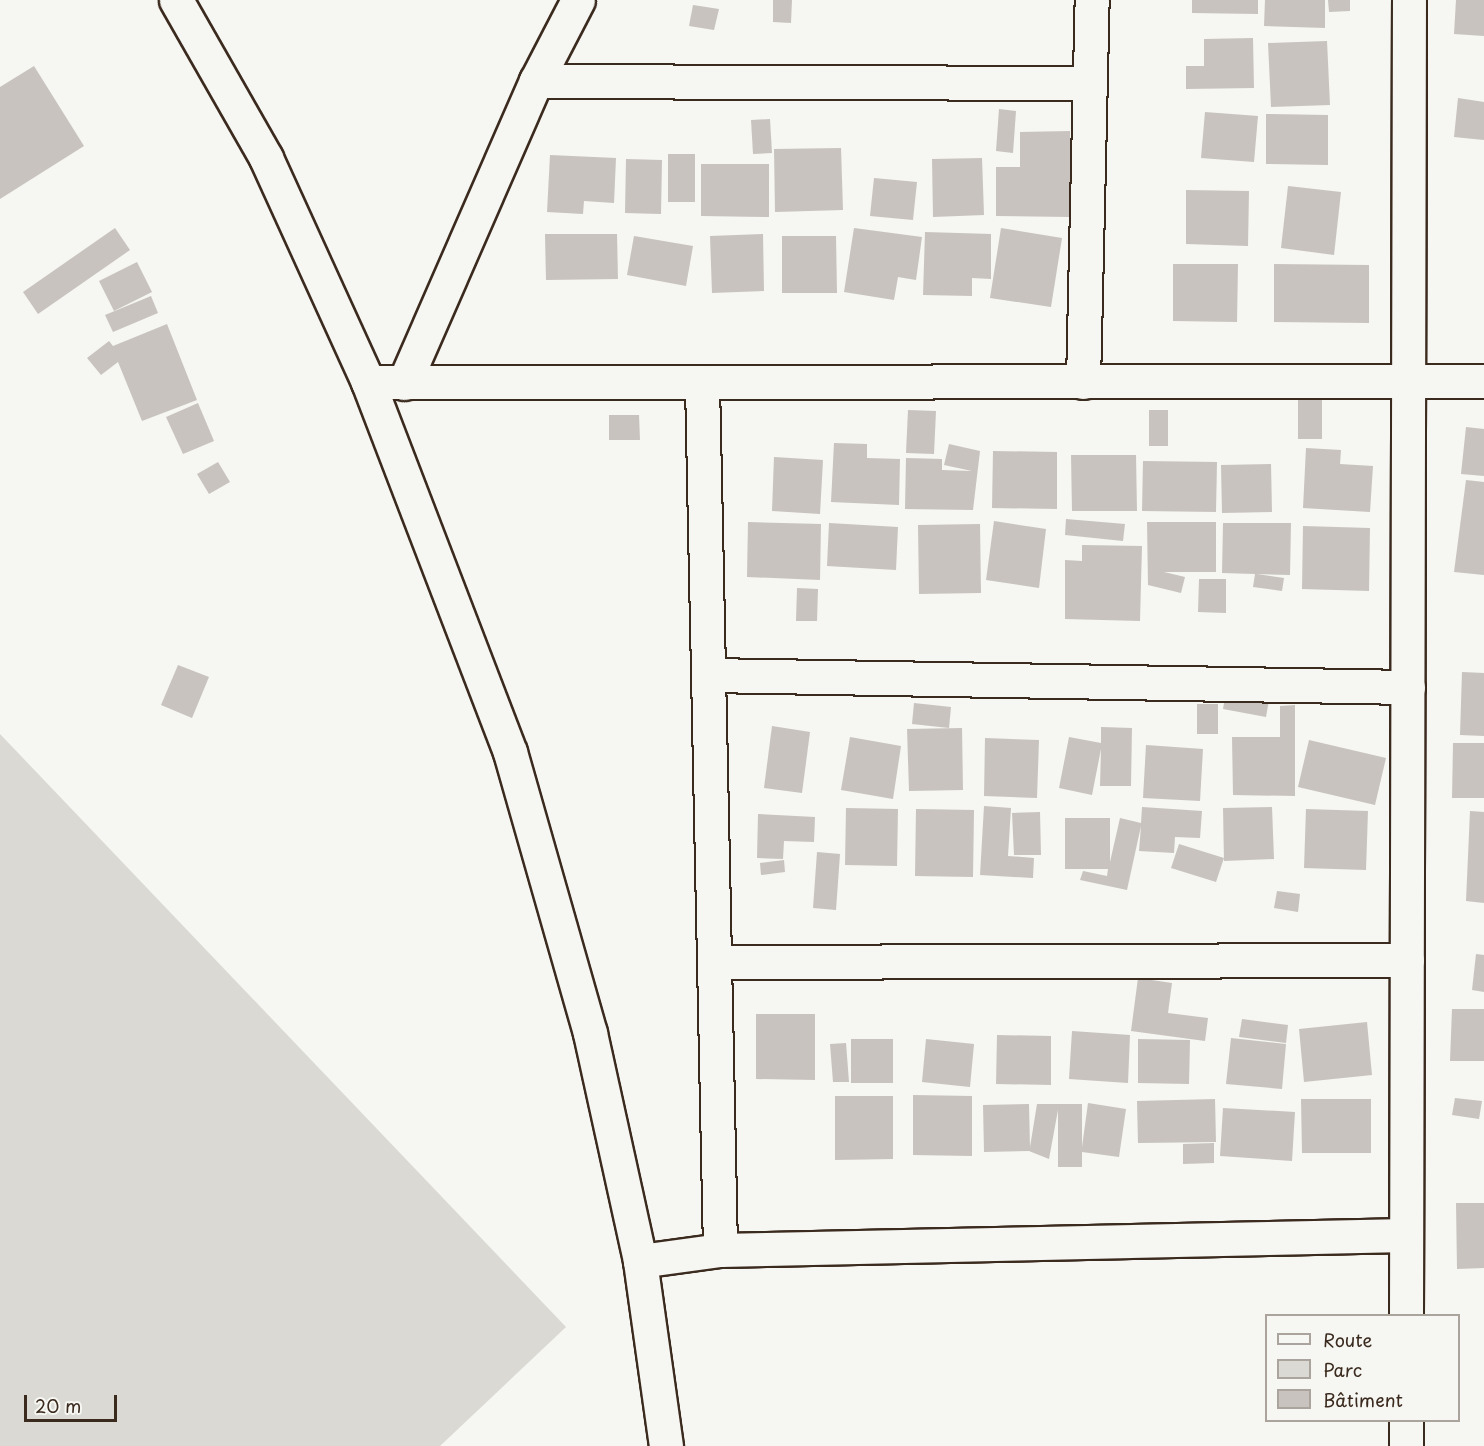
<!DOCTYPE html>
<meta charset="utf-8">
<style>
body{margin:0}
#map{position:relative;width:1484px;height:1446px;overflow:hidden;background:#f6f6f2;font-family:"Playpen Sans",sans-serif}
div>[style]{position:absolute}
.green>*{inset:0;background:#dad9d3}
.building>*{inset:0;background:#c8c3be}
.roads{filter:drop-shadow(2px 0 #3b2a1e) drop-shadow(-2px 0 #3b2a1e) drop-shadow(0 2px #3b2a1e) drop-shadow(0 -2px #3b2a1e)}
.minor>*{height:33px;margin:-16.5px;padding:0 16.5px;transform-origin:16.5px;border-radius:16.5px;background:#f6f6f2}
span{translate:-50% -50%;white-space:nowrap;text-align:center;line-height:1.15;-webkit-text-stroke:5px #f6f6f2;paint-order:stroke}
.legend{position:absolute;left:1265px;top:1314px;width:195px;height:108px;box-sizing:border-box;background:#f6f6f2;border:2px solid #aba49d;margin:0;padding:8px 10px;list-style:none;font-size:18px;color:#3b2a1e}
.legend li{display:flex;align-items:center;gap:12px;height:30px}
.legend b{width:30px;border:2px solid #aba49d}
.scale{position:absolute;left:24px;top:1395px;width:93px;height:27px;box-sizing:border-box;border:3px solid #3b2a1e;border-top:0;padding-left:8px;font-size:18px;line-height:21px;white-space:nowrap;color:#3b2a1e;-webkit-text-stroke:4px #f6f6f2;paint-order:stroke}
</style>
<div id="map">
<div class="green">
<div style="clip-path:polygon(0 734px,566px 1327px,440px 1446px,0 1446px)"></div>
</div>
<div class="building">
<div style="clip-path:polygon(773px 0,792px 0,791px 23px,773px 22px)"></div>
<div style="clip-path:polygon(1192px 0,1258px 0,1258px 14px,1192px 13px)"></div>
<div style="clip-path:polygon(1265px 0,1325px 0,1325px 28px,1264px 26px)"></div>
<div style="clip-path:polygon(1328px 0,1350px 0,1350px 11px,1329px 12px)"></div>
<div style="clip-path:polygon(1456px 0,1484px 0,1484px 36px,1454px 34px)"></div>
<div style="clip-path:polygon(693px 5px,719px 9px,714px 30px,689px 26px)"></div>
<div style="clip-path:polygon(1253px 38px,1254px 88px,1186px 89px,1186px 66px,1204px 66px,1204px 39px)"></div>
<div style="clip-path:polygon(1327px 41px,1330px 105px,1271px 107px,1268px 43px)"></div>
<div style="clip-path:polygon(34px 66px,84px 146px,0 199px,0 87px)"></div>
<div style="clip-path:polygon(1458px 98px,1484px 102px,1484px 140px,1454px 137px)"></div>
<div style="clip-path:polygon(999px 109px,1016px 111px,1013px 153px,996px 151px)"></div>
<div style="clip-path:polygon(1205px 112px,1258px 116px,1254px 162px,1201px 158px)"></div>
<div style="clip-path:polygon(1266px 114px,1328px 115px,1328px 165px,1266px 164px)"></div>
<div style="clip-path:polygon(770px 119px,772px 153px,753px 154px,751px 120px)"></div>
<div style="clip-path:polygon(1070px 131px,1070px 217px,996px 216px,996px 167px,1020px 167px,1020px 132px)"></div>
<div style="clip-path:polygon(841px 148px,843px 210px,775px 212px,774px 149px)"></div>
<div style="clip-path:polygon(668px 154px,695px 154px,695px 202px,668px 202px)"></div>
<div style="clip-path:polygon(550px 155px,616px 158px,614px 203px,584px 201px,583px 214px,547px 212px)"></div>
<div style="clip-path:polygon(982px 158px,984px 215px,933px 217px,932px 159px)"></div>
<div style="clip-path:polygon(626px 159px,662px 160px,661px 214px,625px 213px)"></div>
<div style="clip-path:polygon(701px 164px,769px 164px,769px 217px,701px 216px)"></div>
<div style="clip-path:polygon(874px 178px,917px 182px,913px 220px,870px 216px)"></div>
<div style="clip-path:polygon(1288px 186px,1341px 192px,1334px 255px,1281px 248px)"></div>
<div style="clip-path:polygon(1186px 190px,1249px 191px,1248px 246px,1186px 244px)"></div>
<div style="clip-path:polygon(115px 228px,130px 250px,38px 314px,23px 292px)"></div>
<div style="clip-path:polygon(854px 228px,922px 237px,916px 280px,898px 277px,894px 300px,844px 292px)"></div>
<div style="clip-path:polygon(1001px 228px,1062px 238px,1051px 307px,990px 298px)"></div>
<div style="clip-path:polygon(925px 232px,991px 234px,991px 279px,972px 278px,972px 296px,923px 295px)"></div>
<div style="clip-path:polygon(545px 234px,617px 234px,618px 279px,546px 280px)"></div>
<div style="clip-path:polygon(763px 234px,764px 291px,712px 293px,710px 236px)"></div>
<div style="clip-path:polygon(634px 236px,693px 246px,686px 286px,627px 275px)"></div>
<div style="clip-path:polygon(782px 236px,836px 236px,837px 293px,782px 293px)"></div>
<div style="clip-path:polygon(137px 262px,152px 292px,114px 311px,99px 281px)"></div>
<div style="clip-path:polygon(1173px 264px,1238px 264px,1237px 322px,1173px 321px)"></div>
<div style="clip-path:polygon(1274px 264px,1369px 265px,1369px 323px,1274px 322px)"></div>
<div style="clip-path:polygon(151px 296px,158px 313px,113px 332px,105px 315px)"></div>
<div style="clip-path:polygon(167px 324px,197px 400px,142px 421px,118px 362px,101px 375px,87px 358px,109px 341px,113px 346px)"></div>
<div style="clip-path:polygon(1298px 400px,1322px 400px,1322px 439px,1298px 439px)"></div>
<div style="clip-path:polygon(198px 403px,214px 441px,183px 454px,166px 417px)"></div>
<div style="clip-path:polygon(908px 410px,936px 411px,934px 454px,906px 453px)"></div>
<div style="clip-path:polygon(1149px 410px,1168px 410px,1168px 446px,1149px 446px)"></div>
<div style="clip-path:polygon(609px 415px,639px 415px,640px 440px,609px 440px)"></div>
<div style="clip-path:polygon(1466px 427px,1484px 429px,1484px 476px,1461px 474px)"></div>
<div style="clip-path:polygon(834px 443px,867px 444px,867px 458px,900px 459px,899px 505px,831px 502px)"></div>
<div style="clip-path:polygon(949px 444px,980px 451px,973px 510px,905px 509px,906px 458px,942px 459px,942px 470px,972px 471px,944px 465px)"></div>
<div style="clip-path:polygon(1306px 448px,1341px 450px,1340px 464px,1373px 466px,1370px 512px,1303px 508px)"></div>
<div style="clip-path:polygon(993px 451px,1057px 452px,1057px 509px,992px 508px)"></div>
<div style="clip-path:polygon(1071px 455px,1136px 455px,1137px 511px,1072px 511px)"></div>
<div style="clip-path:polygon(774px 457px,823px 460px,820px 514px,772px 511px)"></div>
<div style="clip-path:polygon(1143px 461px,1217px 462px,1216px 512px,1142px 511px)"></div>
<div style="clip-path:polygon(218px 462px,230px 482px,209px 494px,197px 474px)"></div>
<div style="clip-path:polygon(1271px 464px,1272px 512px,1222px 513px,1221px 465px)"></div>
<div style="clip-path:polygon(1466px 480px,1484px 482px,1484px 575px,1454px 572px)"></div>
<div style="clip-path:polygon(1066px 519px,1125px 524px,1123px 541px,1065px 535px)"></div>
<div style="clip-path:polygon(994px 521px,1046px 529px,1039px 588px,986px 580px)"></div>
<div style="clip-path:polygon(748px 522px,821px 524px,820px 580px,747px 577px)"></div>
<div style="clip-path:polygon(1147px 522px,1216px 522px,1216px 572px,1164px 572px,1185px 577px,1181px 593px,1148px 585px)"></div>
<div style="clip-path:polygon(829px 523px,898px 527px,896px 570px,827px 566px)"></div>
<div style="clip-path:polygon(1223px 523px,1291px 523px,1290px 575px,1257px 574px,1284px 578px,1282px 591px,1253px 587px,1255px 574px,1222px 573px)"></div>
<div style="clip-path:polygon(980px 524px,981px 593px,919px 594px,918px 525px)"></div>
<div style="clip-path:polygon(1303px 526px,1370px 528px,1369px 591px,1302px 589px)"></div>
<div style="clip-path:polygon(1082px 545px,1142px 546px,1140px 621px,1065px 619px,1065px 560px,1082px 561px)"></div>
<div style="clip-path:polygon(1199px 579px,1226px 579px,1226px 613px,1198px 612px)"></div>
<div style="clip-path:polygon(797px 588px,818px 589px,817px 621px,796px 621px)"></div>
<div style="clip-path:polygon(178px 665px,209px 677px,192px 718px,161px 705px)"></div>
<div style="clip-path:polygon(1462px 672px,1484px 673px,1484px 736px,1460px 735px)"></div>
<div style="clip-path:polygon(1226px 692px,1269px 700px,1266px 717px,1223px 709px)"></div>
<div style="clip-path:polygon(914px 703px,951px 707px,949px 728px,912px 724px)"></div>
<div style="clip-path:polygon(1197px 704px,1218px 704px,1218px 734px,1197px 734px)"></div>
<div style="clip-path:polygon(1295px 705px,1295px 796px,1233px 795px,1232px 737px,1280px 737px,1280px 706px)"></div>
<div style="clip-path:polygon(772px 726px,810px 732px,802px 793px,764px 788px)"></div>
<div style="clip-path:polygon(1101px 727px,1132px 728px,1131px 786px,1100px 786px,1101px 749px,1092px 795px,1059px 788px,1069px 737px,1101px 743px)"></div>
<div style="clip-path:polygon(962px 728px,963px 790px,909px 791px,907px 729px)"></div>
<div style="clip-path:polygon(850px 737px,901px 746px,893px 799px,841px 790px)"></div>
<div style="clip-path:polygon(985px 738px,1039px 740px,1037px 798px,984px 796px)"></div>
<div style="clip-path:polygon(1309px 740px,1386px 758px,1375px 805px,1298px 787px)"></div>
<div style="clip-path:polygon(1453px 743px,1484px 743px,1484px 798px,1452px 798px)"></div>
<div style="clip-path:polygon(1146px 745px,1203px 749px,1200px 801px,1143px 798px)"></div>
<div style="clip-path:polygon(984px 806px,1011px 808px,1008px 856px,1034px 858px,1033px 878px,980px 875px)"></div>
<div style="clip-path:polygon(1142px 807px,1202px 811px,1200px 838px,1175px 837px,1174px 853px,1139px 851px,1141px 826px,1127px 890px,1080px 880px,1083px 871px,1107px 876px,1108px 869px,1065px 869px,1065px 818px,1110px 818px,1110px 862px,1120px 818px,1141px 823px)"></div>
<div style="clip-path:polygon(1272px 807px,1274px 859px,1224px 861px,1223px 808px)"></div>
<div style="clip-path:polygon(846px 808px,898px 809px,897px 866px,845px 865px)"></div>
<div style="clip-path:polygon(916px 809px,974px 810px,973px 877px,915px 876px)"></div>
<div style="clip-path:polygon(1306px 809px,1368px 811px,1366px 870px,1304px 868px)"></div>
<div style="clip-path:polygon(1470px 811px,1484px 812px,1484px 903px,1466px 901px)"></div>
<div style="clip-path:polygon(1040px 812px,1041px 855px,1014px 855px,1012px 813px)"></div>
<div style="clip-path:polygon(758px 814px,815px 817px,814px 842px,784px 841px,783px 859px,757px 858px)"></div>
<div style="clip-path:polygon(1179px 844px,1224px 858px,1216px 882px,1171px 868px)"></div>
<div style="clip-path:polygon(817px 852px,840px 854px,836px 910px,813px 908px)"></div>
<div style="clip-path:polygon(784px 860px,785px 872px,761px 875px,760px 863px)"></div>
<div style="clip-path:polygon(1277px 891px,1300px 894px,1298px 912px,1274px 908px)"></div>
<div style="clip-path:polygon(1476px 954px,1484px 955px,1484px 992px,1472px 990px)"></div>
<div style="clip-path:polygon(1138px 978px,1172px 983px,1168px 1013px,1208px 1018px,1205px 1041px,1131px 1031px)"></div>
<div style="clip-path:polygon(1452px 1009px,1484px 1009px,1484px 1061px,1450px 1061px)"></div>
<div style="clip-path:polygon(756px 1014px,815px 1014px,815px 1080px,756px 1079px)"></div>
<div style="clip-path:polygon(1242px 1019px,1288px 1025px,1286px 1043px,1239px 1037px)"></div>
<div style="clip-path:polygon(1367px 1022px,1372px 1075px,1304px 1082px,1299px 1029px)"></div>
<div style="clip-path:polygon(1072px 1031px,1130px 1035px,1128px 1083px,1069px 1079px)"></div>
<div style="clip-path:polygon(997px 1035px,1051px 1036px,1051px 1085px,996px 1084px)"></div>
<div style="clip-path:polygon(1231px 1038px,1286px 1044px,1282px 1089px,1226px 1084px)"></div>
<div style="clip-path:polygon(851px 1039px,893px 1039px,893px 1083px,851px 1083px)"></div>
<div style="clip-path:polygon(926px 1039px,974px 1044px,970px 1087px,922px 1082px)"></div>
<div style="clip-path:polygon(1138px 1039px,1190px 1040px,1189px 1084px,1138px 1083px)"></div>
<div style="clip-path:polygon(846px 1043px,849px 1082px,833px 1082px,830px 1044px)"></div>
<div style="clip-path:polygon(913px 1095px,972px 1096px,972px 1156px,913px 1155px)"></div>
<div style="clip-path:polygon(835px 1096px,893px 1096px,893px 1159px,835px 1160px)"></div>
<div style="clip-path:polygon(1455px 1098px,1482px 1101px,1479px 1119px,1452px 1115px)"></div>
<div style="clip-path:polygon(1215px 1099px,1216px 1142px,1138px 1143px,1137px 1101px)"></div>
<div style="clip-path:polygon(1301px 1099px,1371px 1099px,1371px 1153px,1302px 1153px)"></div>
<div style="clip-path:polygon(1088px 1103px,1126px 1109px,1119px 1157px,1082px 1152px,1082px 1167px,1058px 1167px,1058px 1110px,1049px 1159px,1029px 1151px,984px 1152px,983px 1105px,1029px 1104px,1030px 1147px,1037px 1104px,1082px 1104px,1082px 1147px)"></div>
<div style="clip-path:polygon(1223px 1108px,1295px 1112px,1292px 1161px,1220px 1156px)"></div>
<div style="clip-path:polygon(1214px 1143px,1214px 1163px,1183px 1164px,1183px 1144px)"></div>
<div style="clip-path:polygon(1456px 1203px,1484px 1203px,1484px 1268px,1457px 1269px)"></div>
</div>
<div class="roads">
<div class="minor">
<div style="left:176px;top:0;width:182px;rotate:60.3deg"></div>
<div style="left:266px;top:158px;width:246px;rotate:65.5deg"></div>
<div style="left:368px;top:382px;width:396px;rotate:69deg"></div>
<div style="left:510px;top:752px;width:292px;rotate:74.1deg"></div>
<div style="left:590px;top:1033px;width:233px;rotate:77.6deg"></div>
<div style="left:640px;top:1261px;width:187px;rotate:82deg"></div>
<div style="left:536px;top:81px;width:554px;rotate:0.21deg"></div>
<div style="left:368px;top:382px;width:1116px;rotate:-0.05deg"></div>
<div style="left:1083px;top:382px;width:382px;rotate:-88.7deg"></div>
<div style="left:404px;top:383px;width:330px;rotate:-66.4deg"></div>
<div style="left:536px;top:81px;width:91px;rotate:-62.6deg"></div>
<div style="left:702px;top:383px;width:867px;rotate:88.81deg"></div>
<div style="left:708px;top:675px;width:700px;rotate:0.98deg"></div>
<div style="left:714px;top:962px;width:693px;rotate:-0.17deg"></div>
<div style="left:640px;top:1261px;width:81px;rotate:-7.8deg"></div>
<div style="left:720px;top:1250px;width:686px;rotate:-1.25deg"></div>
<div style="left:1406px;top:1316px;width:1316px;rotate:-89.87deg"></div>
<div style="left:1406px;top:1446px;width:26px;rotate:-90deg"></div>
</div>
</div>
<ul class="legend">
<li><b style="height:8px;background:#f6f6f2"></b>Route</li>
<li><b style="height:16px;background:#dad9d3"></b>Parc</li>
<li><b style="height:16px;background:#c8c3be"></b>Bâtiment</li>
</ul>
<div class="scale">20 m</div>
</div>
